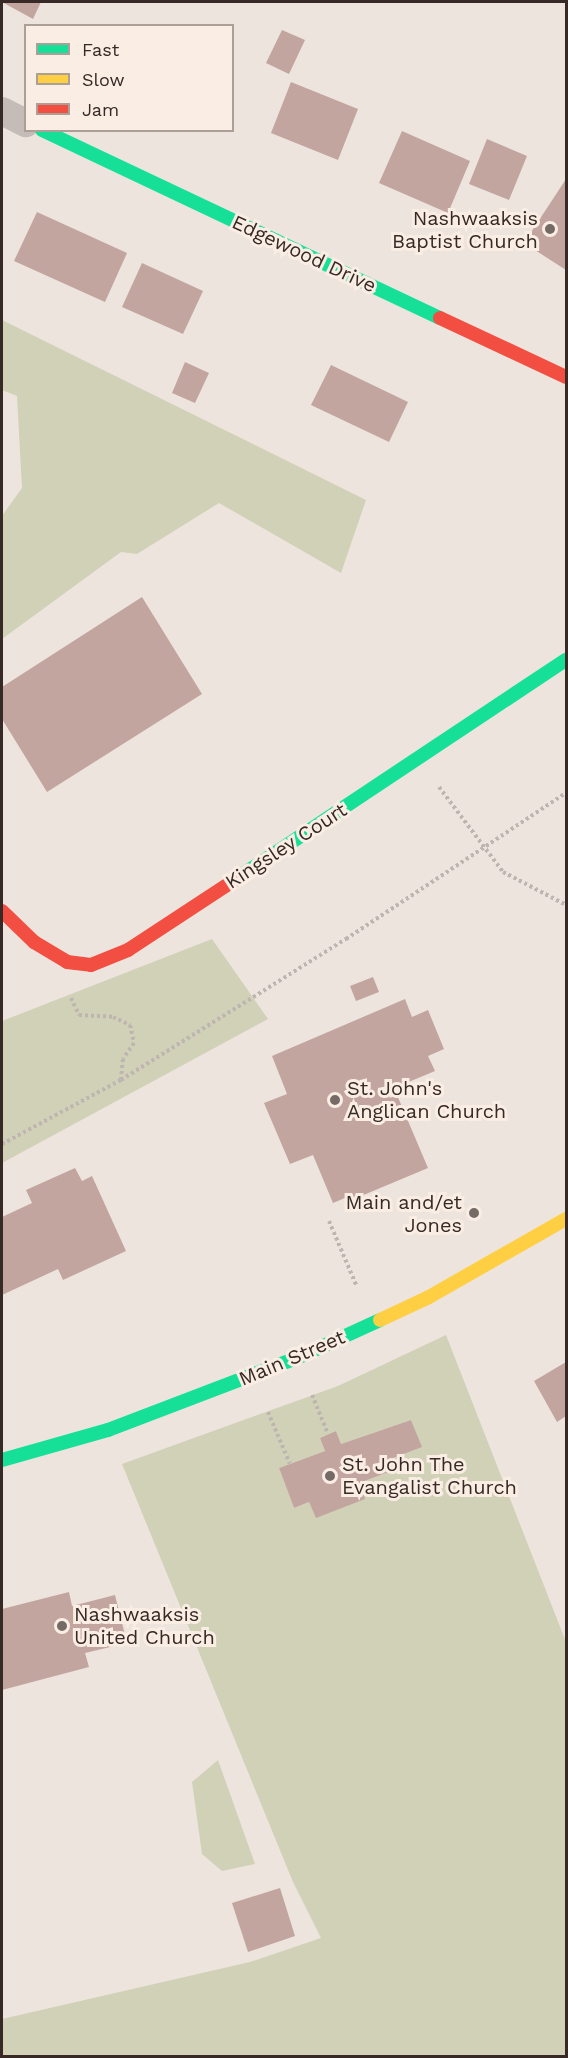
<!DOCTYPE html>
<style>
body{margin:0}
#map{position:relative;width:568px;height:2058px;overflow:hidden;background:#ede4de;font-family:"Work Sans",sans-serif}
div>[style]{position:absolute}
.green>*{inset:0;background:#d0d1b7}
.building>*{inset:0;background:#c2a59f}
.path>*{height:4px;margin-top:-2px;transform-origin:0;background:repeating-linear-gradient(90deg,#beb5b0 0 3px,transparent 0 6px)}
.street>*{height:28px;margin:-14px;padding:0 14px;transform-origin:14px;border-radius:14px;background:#c5bcb7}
.fast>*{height:14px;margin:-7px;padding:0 7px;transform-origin:7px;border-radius:7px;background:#16e098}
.slow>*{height:14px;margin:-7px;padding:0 7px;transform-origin:7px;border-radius:7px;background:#ffcf43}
.jam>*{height:14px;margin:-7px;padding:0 7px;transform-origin:7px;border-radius:7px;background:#f24e42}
.dots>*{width:16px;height:16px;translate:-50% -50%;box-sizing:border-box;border:3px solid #faeee4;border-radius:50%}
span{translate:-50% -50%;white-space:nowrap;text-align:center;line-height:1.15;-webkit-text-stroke:6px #faeee4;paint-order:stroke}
.poi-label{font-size:20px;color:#362926}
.right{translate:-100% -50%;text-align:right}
.left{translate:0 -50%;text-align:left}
.street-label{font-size:20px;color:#362926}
.frame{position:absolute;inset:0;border:3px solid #362926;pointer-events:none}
.legend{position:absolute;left:24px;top:24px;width:210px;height:108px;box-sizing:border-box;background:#faeee4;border:2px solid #ac9f98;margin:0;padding:8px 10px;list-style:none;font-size:18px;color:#362926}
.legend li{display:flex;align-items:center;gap:12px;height:30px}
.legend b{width:30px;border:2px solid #ac9f98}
</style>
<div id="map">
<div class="green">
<div style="clip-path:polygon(2px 320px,366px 500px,341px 573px,219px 503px,137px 554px,121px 552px,2px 639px,2px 516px,22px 488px,17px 396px,2px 390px)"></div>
<div style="clip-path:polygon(212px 939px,268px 1019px,2px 1163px,2px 1021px)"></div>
<div style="clip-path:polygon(evenodd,446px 1335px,566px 1642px,566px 2056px,2px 2056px,2px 2019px,250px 1962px,321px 1938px,293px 1882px,122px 1464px,338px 1386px,446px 1335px,411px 1420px,421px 1447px,393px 1458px,397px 1469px,359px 1483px,316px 1517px,309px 1502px,294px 1508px,279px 1468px,325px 1451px,320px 1438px,336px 1431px,341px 1444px,411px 1420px)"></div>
<div style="clip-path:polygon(218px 1760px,255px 1864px,222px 1871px,202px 1854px,192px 1782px)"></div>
</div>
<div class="building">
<div style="clip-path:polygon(2px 2px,41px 2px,33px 19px)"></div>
<div style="clip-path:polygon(282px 30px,305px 40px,289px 74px,266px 63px)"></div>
<div style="clip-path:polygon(291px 82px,358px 109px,338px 160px,271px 133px)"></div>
<div style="clip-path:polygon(402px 131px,470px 161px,448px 213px,379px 183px)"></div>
<div style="clip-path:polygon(487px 139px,527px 156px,509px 200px,469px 184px)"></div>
<div style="clip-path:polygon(566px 179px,566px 270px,524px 243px)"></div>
<div style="clip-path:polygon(37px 212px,127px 253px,105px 302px,14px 261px)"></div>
<div style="clip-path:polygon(142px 263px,203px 291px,183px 334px,122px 307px)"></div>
<div style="clip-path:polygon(185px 362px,209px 373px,195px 403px,172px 393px)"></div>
<div style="clip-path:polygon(331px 365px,408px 402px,389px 442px,311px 405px)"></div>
<div style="clip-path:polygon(142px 597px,202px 694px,47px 792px,2px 719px,2px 687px)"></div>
<div style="clip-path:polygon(373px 977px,379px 992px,356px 1001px,350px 986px)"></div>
<div style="clip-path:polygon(405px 999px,412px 1017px,428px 1010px,444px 1049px,428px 1056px,435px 1071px,387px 1091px,390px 1098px,397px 1095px,428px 1168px,354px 1199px,352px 1195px,333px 1203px,313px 1155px,290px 1164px,264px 1103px,287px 1094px,272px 1056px)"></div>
<div style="clip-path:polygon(75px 1168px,82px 1181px,92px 1176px,126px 1251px,63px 1280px,58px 1269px,2px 1295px,2px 1217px,32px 1203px,26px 1190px)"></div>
<div style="clip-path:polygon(566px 1362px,566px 1416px,557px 1422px,534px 1381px)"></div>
<div style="clip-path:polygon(411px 1420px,422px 1447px,393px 1458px,397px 1469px,359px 1483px,365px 1499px,316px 1518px,309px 1502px,294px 1508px,279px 1468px,325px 1451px,320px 1438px,336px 1431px,341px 1444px)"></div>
<div style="clip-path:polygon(69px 1592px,72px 1606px,115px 1595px,127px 1643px,85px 1653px,89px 1667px,2px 1690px,2px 1609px)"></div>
<div style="clip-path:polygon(280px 1888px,295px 1936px,248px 1952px,232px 1903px)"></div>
</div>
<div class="path">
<div style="left:439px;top:787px;width:106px;rotate:53deg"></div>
<div style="left:503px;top:872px;width:71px;rotate:27.6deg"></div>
<div style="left:71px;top:998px;width:19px;rotate:65deg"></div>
<div style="left:79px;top:1015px;width:34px;rotate:3deg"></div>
<div style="left:113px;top:1017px;width:19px;rotate:25deg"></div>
<div style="left:130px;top:1025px;width:18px;rotate:77deg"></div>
<div style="left:134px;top:1043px;width:19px;rotate:125deg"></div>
<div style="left:123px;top:1059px;width:20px;rotate:96deg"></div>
<div style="left:2px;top:1144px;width:135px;rotate:-28.3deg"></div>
<div style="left:121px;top:1080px;width:266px;rotate:-32.1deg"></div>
<div style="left:346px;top:939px;width:264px;rotate:-33.6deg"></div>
<div style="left:329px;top:1221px;width:72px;rotate:67deg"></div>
<div style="left:312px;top:1395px;width:42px;rotate:67.7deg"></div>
<div style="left:268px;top:1412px;width:56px;rotate:67.1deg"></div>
</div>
<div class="street">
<div style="left:2px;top:111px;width:27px;rotate:27deg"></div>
</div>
<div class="fast">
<div style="left:42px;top:130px;width:440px;rotate:25.3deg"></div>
<div style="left:239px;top:877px;width:392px;rotate:-33.6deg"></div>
<div style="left:2px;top:1460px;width:110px;rotate:-15.8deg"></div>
<div style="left:108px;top:1430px;width:202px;rotate:-20.9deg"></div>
<div style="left:297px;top:1358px;width:91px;rotate:-24.6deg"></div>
</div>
<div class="slow">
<div style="left:380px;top:1320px;width:54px;rotate:-25.1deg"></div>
<div style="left:429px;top:1297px;width:158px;rotate:-29.7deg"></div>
</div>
<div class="jam">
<div style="left:440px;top:318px;width:139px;rotate:25.1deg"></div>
<div style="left:2px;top:911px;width:45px;rotate:44.1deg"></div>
<div style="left:34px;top:942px;width:39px;rotate:31deg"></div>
<div style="left:67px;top:962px;width:24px;rotate:7deg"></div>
<div style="left:91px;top:965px;width:40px;rotate:-22deg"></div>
<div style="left:128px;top:950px;width:133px;rotate:-33.3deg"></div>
</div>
<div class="dots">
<div style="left:550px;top:229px;background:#766a66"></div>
<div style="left:335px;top:1100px;background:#766a66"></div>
<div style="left:474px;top:1213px;background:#766a66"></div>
<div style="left:330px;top:1476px;background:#766a66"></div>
<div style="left:62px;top:1626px;background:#766a66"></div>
</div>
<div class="poi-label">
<span class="right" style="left:538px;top:230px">Nashwaaksis<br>Baptist Church</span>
<span class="left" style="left:347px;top:1100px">St. John's<br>Anglican Church</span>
<span class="right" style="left:462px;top:1214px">Main and/et<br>Jones</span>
<span class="left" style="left:342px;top:1476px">St. John The<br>Evangalist Church</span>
<span class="left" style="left:74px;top:1626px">Nashwaaksis<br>United Church</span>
</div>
<div class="street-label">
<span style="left:304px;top:254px;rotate:25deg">Edgewood Drive</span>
<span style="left:286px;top:846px;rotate:-33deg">Kingsley Court</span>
<span style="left:292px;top:1358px;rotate:-23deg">Main Street</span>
</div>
<div class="frame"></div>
<ul class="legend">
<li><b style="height:8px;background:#16e098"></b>Fast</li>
<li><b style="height:8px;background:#ffcf43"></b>Slow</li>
<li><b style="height:8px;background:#f24e42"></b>Jam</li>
</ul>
</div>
